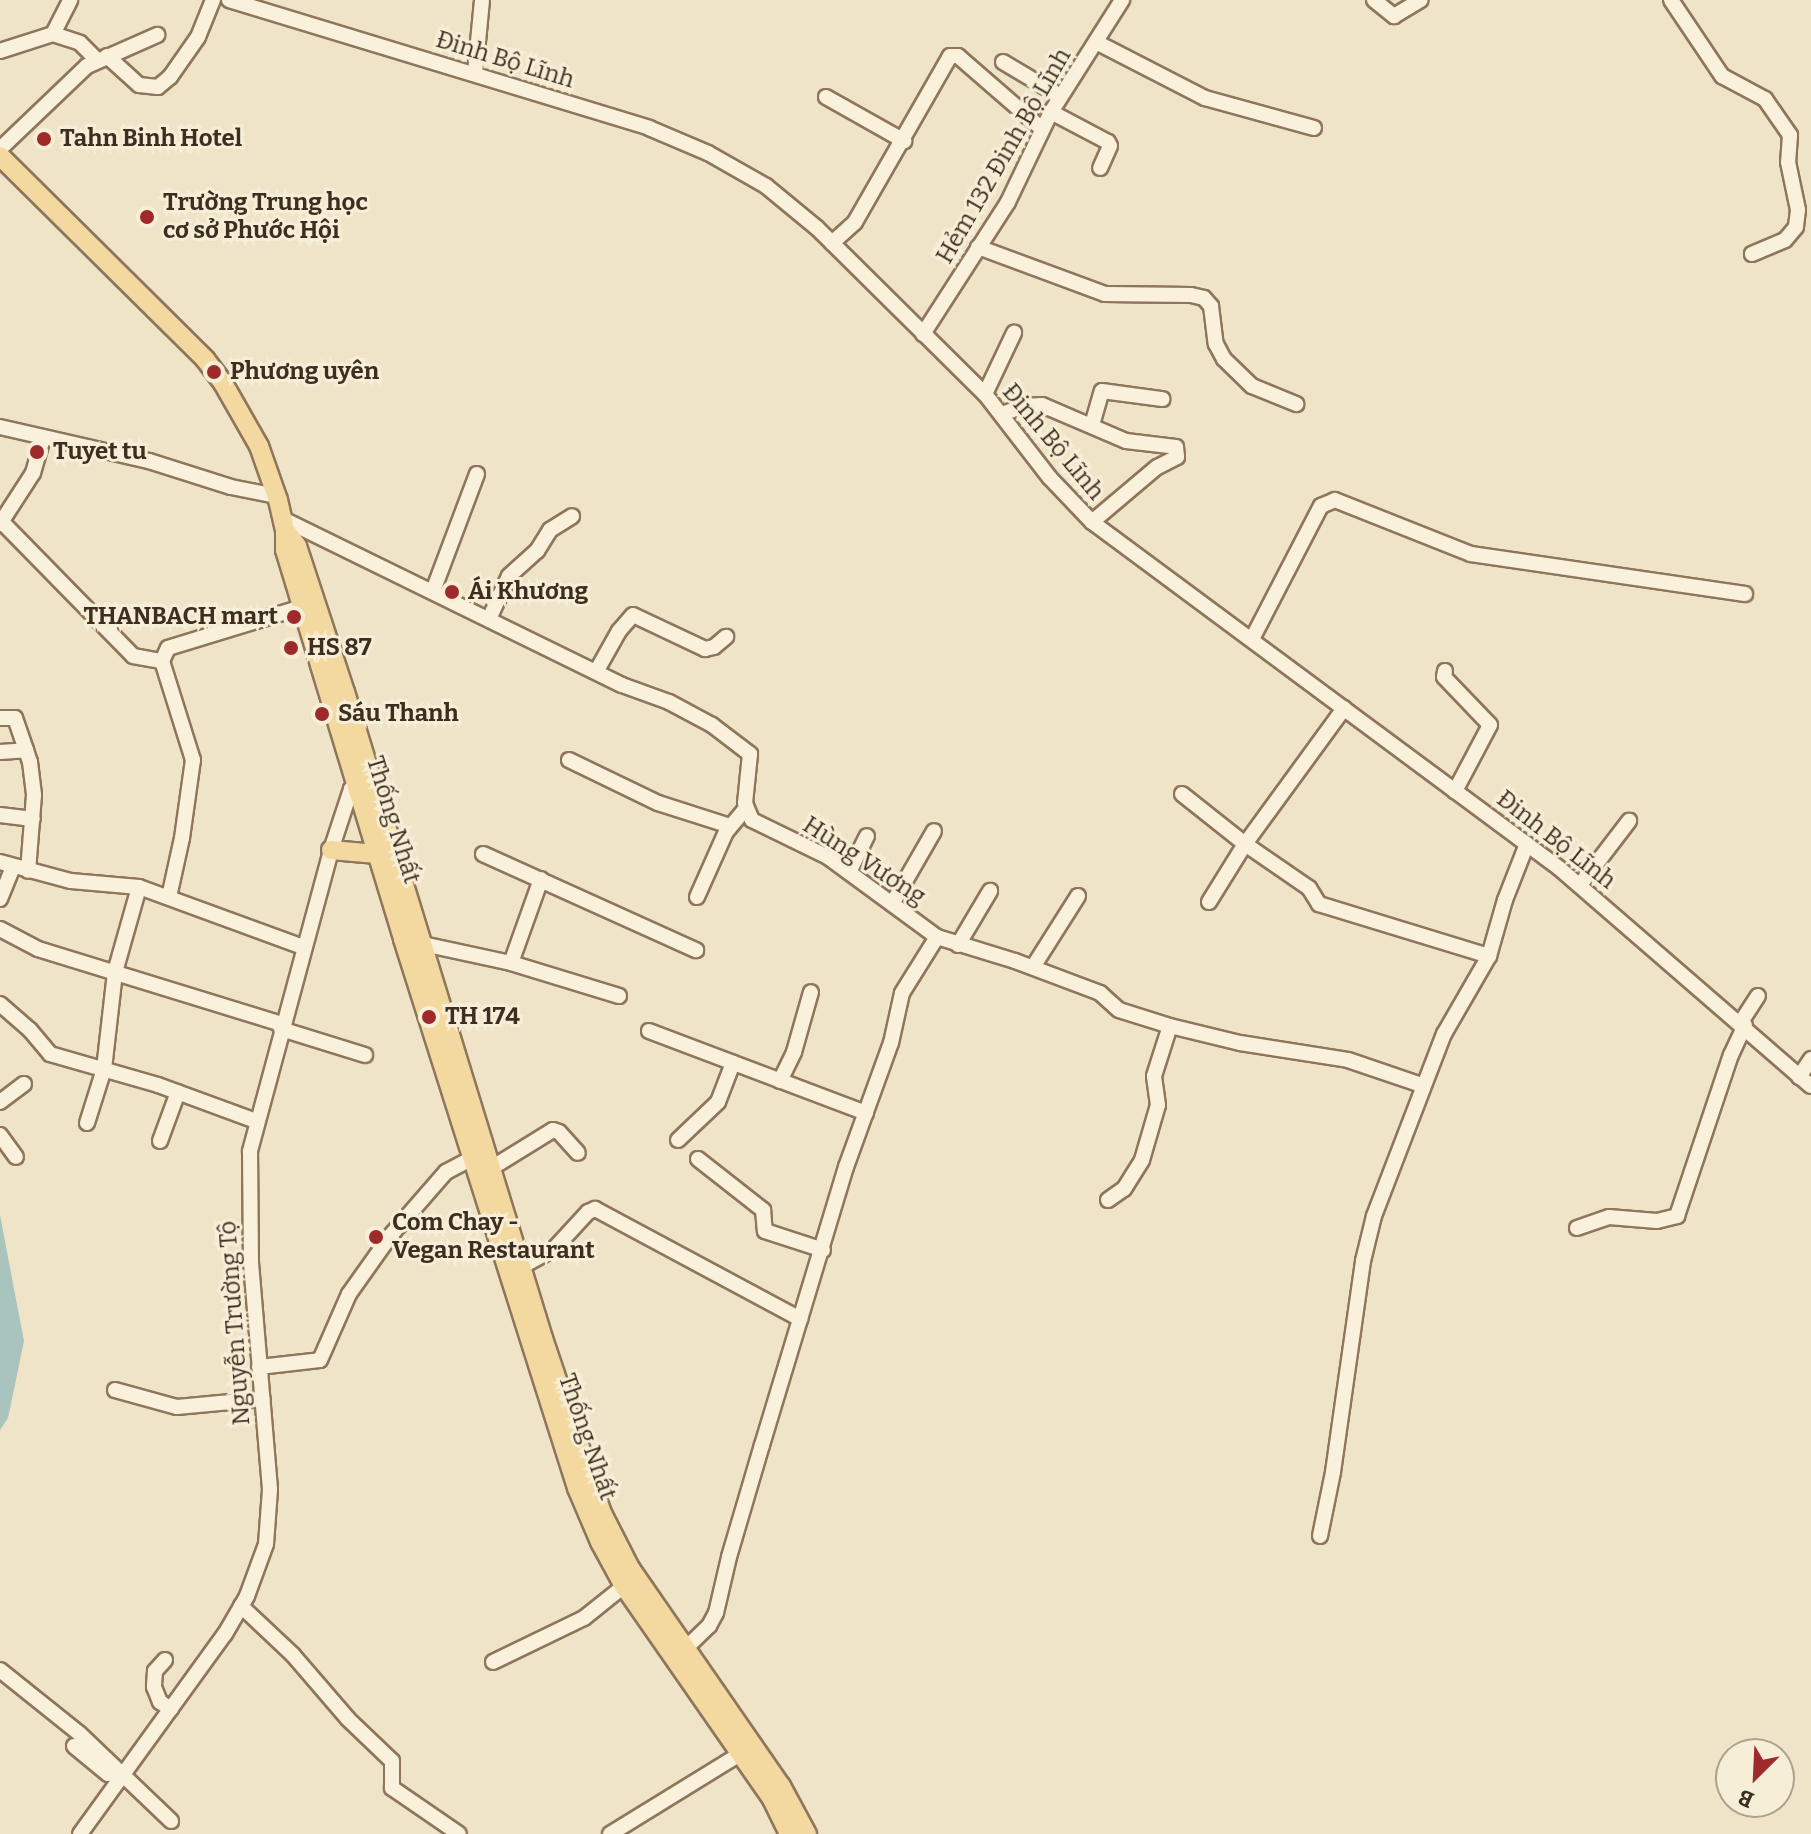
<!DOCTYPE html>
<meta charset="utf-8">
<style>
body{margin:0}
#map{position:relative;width:1811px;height:1834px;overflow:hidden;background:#f0e4c8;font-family:Bitter,serif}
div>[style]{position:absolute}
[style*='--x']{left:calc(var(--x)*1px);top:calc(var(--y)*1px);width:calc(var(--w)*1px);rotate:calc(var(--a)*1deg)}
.water>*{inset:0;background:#a9c4bc}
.roads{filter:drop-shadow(2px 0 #8d765c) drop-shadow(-2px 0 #8d765c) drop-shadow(0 2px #8d765c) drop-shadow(0 -2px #8d765c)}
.minor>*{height:14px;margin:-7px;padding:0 7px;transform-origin:7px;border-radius:7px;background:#faf1dc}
.major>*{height:18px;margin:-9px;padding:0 9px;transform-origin:9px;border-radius:9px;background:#f3d9a0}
.dots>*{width:22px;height:22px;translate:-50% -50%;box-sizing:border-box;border:4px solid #f7eed8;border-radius:50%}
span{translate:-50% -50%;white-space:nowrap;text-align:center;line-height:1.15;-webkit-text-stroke:6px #f7eed8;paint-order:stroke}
.street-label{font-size:24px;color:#3d2e20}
.poi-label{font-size:24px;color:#3d2e20;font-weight:700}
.left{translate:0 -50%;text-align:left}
.right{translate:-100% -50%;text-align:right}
.north{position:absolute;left:1715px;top:1738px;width:80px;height:80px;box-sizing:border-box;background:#f7eed8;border:2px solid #ada18e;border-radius:50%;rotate:204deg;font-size:22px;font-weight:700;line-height:32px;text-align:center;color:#3d2e20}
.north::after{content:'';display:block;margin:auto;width:28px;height:36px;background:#9e2a2b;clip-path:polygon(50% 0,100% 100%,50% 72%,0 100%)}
</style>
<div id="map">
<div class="water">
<i style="clip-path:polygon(0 1215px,24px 1341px,8px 1418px,0 1430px)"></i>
</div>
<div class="roads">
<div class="minor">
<i style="--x:229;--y:0;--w:439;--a:16.9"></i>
<i style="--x:649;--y:128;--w:64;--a:23"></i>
<i style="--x:708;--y:153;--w:67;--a:29.6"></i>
<i style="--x:766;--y:186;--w:66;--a:39.5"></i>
<i style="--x:817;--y:228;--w:236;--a:44.7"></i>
<i style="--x:985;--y:394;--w:106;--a:52.3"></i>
<i style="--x:1050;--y:478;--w:61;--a:46.3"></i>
<i style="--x:1092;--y:522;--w:581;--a:36.53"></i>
<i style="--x:1559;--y:868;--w:333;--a:40.9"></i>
<i style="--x:1374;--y:0;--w:26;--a:39"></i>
<i style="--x:1394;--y:16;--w:31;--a:-31"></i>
<i style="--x:1671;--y:0;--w:92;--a:56.1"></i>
<i style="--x:1722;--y:76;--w:49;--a:28.1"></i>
<i style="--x:1765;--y:99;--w:44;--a:55.2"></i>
<i style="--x:1790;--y:135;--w:27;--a:94"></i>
<i style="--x:1788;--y:162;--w:49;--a:78.2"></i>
<i style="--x:1798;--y:210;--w:17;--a:97"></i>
<i style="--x:1796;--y:227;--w:17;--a:130"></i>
<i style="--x:1785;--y:240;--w:36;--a:157"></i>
<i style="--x:53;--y:34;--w:38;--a:-63"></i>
<i style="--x:1096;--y:42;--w:123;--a:27.2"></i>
<i style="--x:1205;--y:98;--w:113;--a:15.4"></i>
<i style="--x:0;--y:51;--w:56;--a:-17.8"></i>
<i style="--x:53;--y:34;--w:28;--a:18"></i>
<i style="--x:80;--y:43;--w:24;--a:45"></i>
<i style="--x:107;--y:56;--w:43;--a:42.2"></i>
<i style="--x:139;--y:85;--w:19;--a:6"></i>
<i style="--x:158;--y:87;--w:16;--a:-40"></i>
<i style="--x:170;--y:77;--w:49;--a:-55"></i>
<i style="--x:198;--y:37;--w:40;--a:-68"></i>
<i style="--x:1003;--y:62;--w:66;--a:30.8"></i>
<i style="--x:475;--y:73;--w:73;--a:-84.5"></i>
<i style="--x:826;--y:97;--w:90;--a:29.4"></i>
<i style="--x:1051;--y:112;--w:64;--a:27.8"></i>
<i style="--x:1108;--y:142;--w:4;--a:63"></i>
<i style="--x:1110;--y:146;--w:24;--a:114"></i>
<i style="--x:0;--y:149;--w:120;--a:-43.7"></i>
<i style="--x:87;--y:66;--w:77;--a:-23.9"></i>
<i style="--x:832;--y:243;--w:31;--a:-42"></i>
<i style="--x:855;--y:222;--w:191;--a:-60.2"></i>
<i style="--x:950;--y:56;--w:8;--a:0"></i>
<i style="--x:958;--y:56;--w:111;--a:41"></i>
<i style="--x:978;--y:247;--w:135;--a:20.3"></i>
<i style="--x:1105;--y:294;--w:86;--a:0.7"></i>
<i style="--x:1191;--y:295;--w:13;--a:13"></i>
<i style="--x:1204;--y:298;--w:11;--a:49"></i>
<i style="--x:1211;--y:306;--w:38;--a:83"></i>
<i style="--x:1216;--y:344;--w:17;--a:62"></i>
<i style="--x:1224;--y:359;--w:39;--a:44"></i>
<i style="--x:1252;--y:386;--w:48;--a:22.2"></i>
<i style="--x:923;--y:334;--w:157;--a:-57.2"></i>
<i style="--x:1008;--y:202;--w:100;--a:-64.5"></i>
<i style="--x:1051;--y:112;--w:133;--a:-57.6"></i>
<i style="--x:985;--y:394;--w:68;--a:-64.6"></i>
<i style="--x:1002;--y:414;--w:23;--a:-20"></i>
<i style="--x:1024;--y:406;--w:18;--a:-3"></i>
<i style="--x:1042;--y:405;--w:91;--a:23.2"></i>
<i style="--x:1126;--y:441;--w:50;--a:6.8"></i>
<i style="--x:1176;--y:447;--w:10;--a:84"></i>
<i style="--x:1177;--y:457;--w:22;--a:153"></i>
<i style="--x:1157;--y:467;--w:85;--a:139.8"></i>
<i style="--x:1092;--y:425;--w:35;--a:-74"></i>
<i style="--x:1102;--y:391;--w:61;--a:7.6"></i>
<i style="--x:0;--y:427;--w:153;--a:12.9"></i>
<i style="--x:149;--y:461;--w:86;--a:17.6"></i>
<i style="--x:231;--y:487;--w:47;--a:11.1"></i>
<i style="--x:283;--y:519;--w:377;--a:26.1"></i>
<i style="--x:622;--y:685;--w:50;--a:19.9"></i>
<i style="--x:669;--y:702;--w:49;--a:28.1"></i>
<i style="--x:712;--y:725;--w:48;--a:37.3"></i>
<i style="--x:750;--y:754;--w:49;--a:95.8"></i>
<i style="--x:745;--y:803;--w:18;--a:68"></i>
<i style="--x:752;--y:820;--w:85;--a:26"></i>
<i style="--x:828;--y:857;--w:135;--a:36.3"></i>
<i style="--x:937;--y:937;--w:82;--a:17.1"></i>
<i style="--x:1015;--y:961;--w:91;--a:20.6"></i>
<i style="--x:1100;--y:993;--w:25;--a:42"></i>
<i style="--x:1119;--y:1010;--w:53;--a:17.4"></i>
<i style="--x:1170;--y:1026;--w:72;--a:13.7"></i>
<i style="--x:1240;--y:1043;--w:109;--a:8.9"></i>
<i style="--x:1348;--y:1060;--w:78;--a:18.7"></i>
<i style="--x:2;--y:522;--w:187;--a:45.6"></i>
<i style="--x:133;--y:656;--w:29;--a:10"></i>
<i style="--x:0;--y:524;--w:61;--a:-57.1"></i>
<i style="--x:33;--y:473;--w:36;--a:-74"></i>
<i style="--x:433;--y:591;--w:125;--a:-69.4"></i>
<i style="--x:489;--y:619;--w:47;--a:-65.1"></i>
<i style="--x:509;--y:576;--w:38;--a:-42"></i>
<i style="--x:537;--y:551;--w:25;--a:-58"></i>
<i style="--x:550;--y:530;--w:26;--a:-32"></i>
<i style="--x:1252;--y:639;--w:150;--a:-62.6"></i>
<i style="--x:1321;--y:506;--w:15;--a:-23"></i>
<i style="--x:1335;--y:500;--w:146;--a:21.7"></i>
<i style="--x:1471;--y:554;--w:277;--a:8.3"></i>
<i style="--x:1445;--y:671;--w:6;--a:99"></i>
<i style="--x:1444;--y:677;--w:66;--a:46.2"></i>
<i style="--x:1490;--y:725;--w:75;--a:117.9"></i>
<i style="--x:596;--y:672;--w:47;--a:-60.7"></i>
<i style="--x:619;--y:631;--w:21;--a:-49"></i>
<i style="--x:633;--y:615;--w:80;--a:25.3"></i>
<i style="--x:705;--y:649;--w:9;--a:-13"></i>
<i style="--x:714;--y:647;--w:16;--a:-40"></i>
<i style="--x:0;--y:718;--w:15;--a:0"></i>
<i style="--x:15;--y:718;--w:34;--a:71"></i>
<i style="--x:0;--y:752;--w:26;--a:-4"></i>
<i style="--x:26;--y:750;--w:13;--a:72"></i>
<i style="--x:30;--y:762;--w:33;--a:83"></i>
<i style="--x:34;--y:795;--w:76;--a:94.5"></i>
<i style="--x:569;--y:760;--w:99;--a:25.8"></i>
<i style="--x:658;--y:803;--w:76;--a:17.7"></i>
<i style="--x:1182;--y:794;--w:80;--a:38.4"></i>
<i style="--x:1245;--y:844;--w:168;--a:-53.9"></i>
<i style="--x:0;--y:815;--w:33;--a:7"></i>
<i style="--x:483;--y:854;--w:234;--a:24.3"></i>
<i style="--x:0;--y:862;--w:73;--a:15"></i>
<i style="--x:71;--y:881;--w:68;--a:5"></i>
<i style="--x:139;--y:887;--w:175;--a:20.1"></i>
<i style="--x:849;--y:872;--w:40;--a:-63.4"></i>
<i style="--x:1580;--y:885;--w:81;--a:-52.6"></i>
<i style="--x:169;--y:897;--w:60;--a:-77.6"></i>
<i style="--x:182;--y:838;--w:79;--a:-82"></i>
<i style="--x:193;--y:760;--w:104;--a:-107.4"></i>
<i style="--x:162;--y:661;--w:14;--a:-65"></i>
<i style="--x:168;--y:648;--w:140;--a:-17"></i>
<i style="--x:697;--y:897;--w:71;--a:-66"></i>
<i style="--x:726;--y:832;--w:30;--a:-50"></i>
<i style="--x:0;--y:899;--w:35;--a:-68"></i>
<i style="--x:1209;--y:902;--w:68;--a:-58.2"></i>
<i style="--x:1245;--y:844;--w:78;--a:34.5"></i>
<i style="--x:1309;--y:888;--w:19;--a:58"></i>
<i style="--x:1319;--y:904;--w:178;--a:17"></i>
<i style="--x:892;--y:904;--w:84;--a:-60.1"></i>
<i style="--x:0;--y:929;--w:43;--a:27.8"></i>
<i style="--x:38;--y:949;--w:255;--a:17.1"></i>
<i style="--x:423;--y:944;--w:90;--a:12.2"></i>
<i style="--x:511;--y:963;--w:113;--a:17"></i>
<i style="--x:958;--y:945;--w:63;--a:-59.3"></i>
<i style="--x:511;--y:963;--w:89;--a:-70.3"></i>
<i style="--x:1033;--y:967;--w:84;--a:-57.6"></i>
<i style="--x:0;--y:1004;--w:40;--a:41"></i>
<i style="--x:30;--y:1030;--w:31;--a:50"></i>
<i style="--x:50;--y:1054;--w:112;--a:16"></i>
<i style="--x:158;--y:1085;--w:104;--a:20.2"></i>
<i style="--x:1741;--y:1022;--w:31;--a:-57"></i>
<i style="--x:281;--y:1029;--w:88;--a:17.2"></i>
<i style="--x:649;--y:1031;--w:232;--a:20.7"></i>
<i style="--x:1799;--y:1077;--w:22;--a:-56"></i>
<i style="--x:780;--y:1081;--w:32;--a:-64"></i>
<i style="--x:794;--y:1052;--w:62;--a:-74.2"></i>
<i style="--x:0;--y:1102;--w:30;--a:-37"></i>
<i style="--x:87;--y:1123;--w:57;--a:-72.5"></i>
<i style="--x:104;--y:1069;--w:98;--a:-83.5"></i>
<i style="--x:115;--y:972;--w:88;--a:-74.2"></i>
<i style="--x:0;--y:1135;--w:27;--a:54"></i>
<i style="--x:678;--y:1140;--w:55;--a:-43.5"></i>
<i style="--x:718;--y:1102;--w:42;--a:-69"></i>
<i style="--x:160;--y:1141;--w:52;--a:-69.8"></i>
<i style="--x:698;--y:1159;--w:83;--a:38.1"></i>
<i style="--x:763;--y:1210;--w:21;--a:85"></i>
<i style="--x:765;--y:1231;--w:61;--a:18.1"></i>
<i style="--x:493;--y:1167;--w:70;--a:-31.7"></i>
<i style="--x:553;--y:1130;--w:6;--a:18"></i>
<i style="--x:559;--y:1132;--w:28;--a:48"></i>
<i style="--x:1108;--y:1200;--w:19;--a:-35"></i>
<i style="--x:1124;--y:1189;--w:34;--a:-58"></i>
<i style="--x:1142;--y:1160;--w:57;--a:-73.8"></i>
<i style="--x:1158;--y:1105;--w:29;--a:-98"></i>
<i style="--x:1154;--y:1076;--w:52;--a:-72.3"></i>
<i style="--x:1577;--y:1228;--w:34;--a:-19"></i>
<i style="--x:1609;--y:1217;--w:48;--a:4.8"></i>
<i style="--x:1657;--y:1221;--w:21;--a:-14"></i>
<i style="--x:1677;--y:1216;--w:170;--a:-71.5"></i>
<i style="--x:1731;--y:1055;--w:33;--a:-65"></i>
<i style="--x:523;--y:1266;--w:35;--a:-29"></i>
<i style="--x:554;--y:1249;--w:50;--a:-47.4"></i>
<i style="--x:588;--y:1212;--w:8;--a:-23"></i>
<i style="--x:595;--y:1209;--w:233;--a:28.2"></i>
<i style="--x:259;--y:1367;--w:61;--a:-6.5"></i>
<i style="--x:320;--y:1360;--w:72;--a:-66.3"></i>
<i style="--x:349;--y:1294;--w:72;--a:-54.6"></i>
<i style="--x:391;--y:1235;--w:84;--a:-48.9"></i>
<i style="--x:446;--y:1172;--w:32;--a:-28"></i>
<i style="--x:115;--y:1390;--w:64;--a:15.3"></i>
<i style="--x:177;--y:1407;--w:86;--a:-5.3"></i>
<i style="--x:1320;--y:1536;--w:65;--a:-78.5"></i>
<i style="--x:1333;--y:1472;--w:213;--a:-81.9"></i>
<i style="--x:1363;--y:1261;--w:46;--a:-76.3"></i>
<i style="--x:1374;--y:1216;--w:195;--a:-69"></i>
<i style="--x:1444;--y:1034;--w:90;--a:-60"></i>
<i style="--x:1489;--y:956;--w:58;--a:-74.1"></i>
<i style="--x:1505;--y:900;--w:60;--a:-68.6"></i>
<i style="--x:241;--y:1606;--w:71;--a:43.3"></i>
<i style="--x:293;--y:1655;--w:84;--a:49.3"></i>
<i style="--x:348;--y:1719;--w:61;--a:43.7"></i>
<i style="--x:392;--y:1761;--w:27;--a:90"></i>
<i style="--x:392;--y:1788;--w:81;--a:34.5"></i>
<i style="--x:686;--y:1648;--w:32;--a:-44"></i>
<i style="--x:709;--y:1626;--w:15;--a:-62"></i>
<i style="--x:716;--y:1613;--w:57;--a:-76.9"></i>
<i style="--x:729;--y:1557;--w:117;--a:-73.6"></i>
<i style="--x:762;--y:1445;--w:290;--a:-73.2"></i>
<i style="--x:846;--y:1167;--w:132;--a:-70.1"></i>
<i style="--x:891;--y:1043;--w:51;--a:-77.6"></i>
<i style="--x:902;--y:993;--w:66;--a:-58"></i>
<i style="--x:165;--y:1660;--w:15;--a:132"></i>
<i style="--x:155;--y:1671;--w:16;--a:94"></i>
<i style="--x:154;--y:1687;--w:16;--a:68"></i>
<i style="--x:160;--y:1702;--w:13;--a:32"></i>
<i style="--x:493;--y:1662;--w:101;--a:-25.8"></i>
<i style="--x:584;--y:1618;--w:51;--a:-38.7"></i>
<i style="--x:0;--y:1670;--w:102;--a:38.7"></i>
<i style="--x:80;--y:1734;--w:126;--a:43.7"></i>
<i style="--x:74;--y:1746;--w:44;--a:39.5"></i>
<i style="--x:80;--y:1834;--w:247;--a:-54.1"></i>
<i style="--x:225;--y:1634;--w:44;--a:-59.9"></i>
<i style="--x:247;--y:1596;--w:55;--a:-69.9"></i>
<i style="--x:266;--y:1544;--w:55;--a:-85.8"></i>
<i style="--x:270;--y:1489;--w:227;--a:-94.8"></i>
<i style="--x:251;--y:1263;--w:112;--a:-90.5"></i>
<i style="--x:250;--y:1151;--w:312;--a:-74.9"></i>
<i style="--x:331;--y:850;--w:64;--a:-71.8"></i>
<i style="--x:351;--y:789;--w:14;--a:-39"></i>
<i style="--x:610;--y:1834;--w:153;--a:-31.6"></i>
</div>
<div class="major">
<i style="--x:0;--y:156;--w:289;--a:44.7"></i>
<i style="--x:205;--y:359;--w:30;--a:53"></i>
<i style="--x:223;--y:383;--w:73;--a:60.3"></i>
<i style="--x:259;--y:446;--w:57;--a:70.6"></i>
<i style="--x:278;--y:500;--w:31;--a:77"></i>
<i style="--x:285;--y:530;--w:20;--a:90"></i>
<i style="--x:285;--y:550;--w:407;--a:73.1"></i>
<i style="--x:403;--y:939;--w:576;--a:72.41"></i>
<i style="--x:577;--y:1488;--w:59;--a:66.9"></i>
<i style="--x:600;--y:1542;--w:50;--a:61.4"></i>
<i style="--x:624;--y:1586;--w:259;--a:55.2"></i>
<i style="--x:772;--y:1799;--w:39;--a:64"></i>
<i style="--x:285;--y:530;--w:20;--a:53"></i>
<i style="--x:297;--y:546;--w:154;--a:71.8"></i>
<i style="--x:345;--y:692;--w:676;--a:72.96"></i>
<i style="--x:543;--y:1338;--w:185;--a:71.4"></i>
<i style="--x:602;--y:1513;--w:62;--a:63"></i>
<i style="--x:630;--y:1568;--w:265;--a:55.3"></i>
<i style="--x:781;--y:1786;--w:55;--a:61.6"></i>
<i style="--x:331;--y:850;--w:57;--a:5"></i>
</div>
</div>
<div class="dots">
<i style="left:44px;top:139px;background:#9e2a2b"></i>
<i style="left:147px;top:217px;background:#9e2a2b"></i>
<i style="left:214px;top:372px;background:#9e2a2b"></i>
<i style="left:37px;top:452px;background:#9e2a2b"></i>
<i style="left:452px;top:592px;background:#9e2a2b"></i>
<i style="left:294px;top:617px;background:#9e2a2b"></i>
<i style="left:291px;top:648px;background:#9e2a2b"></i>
<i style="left:322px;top:714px;background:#9e2a2b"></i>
<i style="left:429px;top:1017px;background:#9e2a2b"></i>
<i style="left:376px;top:1237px;background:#9e2a2b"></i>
</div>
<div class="street-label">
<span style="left:505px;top:60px;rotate:17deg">Đinh Bộ Lĩnh</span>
<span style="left:1004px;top:156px;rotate:-60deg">Hẻm 132 Đinh Bộ Lĩnh</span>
<span style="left:1053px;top:442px;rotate:50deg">Đinh Bộ Lĩnh</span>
<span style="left:393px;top:820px;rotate:73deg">Thống Nhất</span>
<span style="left:1556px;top:840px;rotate:38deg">Đinh Bộ Lĩnh</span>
<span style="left:864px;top:861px;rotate:33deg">Hùng Vương</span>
<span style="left:235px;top:1323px;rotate:-94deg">Nguyễn Trường Tộ</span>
<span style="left:587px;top:1437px;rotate:71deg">Thống Nhất</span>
</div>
<div class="poi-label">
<span class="left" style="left:60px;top:139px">Tahn Binh Hotel</span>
<span class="left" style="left:163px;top:217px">Trường Trung học<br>cơ sở Phước Hội</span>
<span class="left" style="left:230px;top:372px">Phương uyên</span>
<span class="left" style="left:53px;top:452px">Tuyet tu</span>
<span class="left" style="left:468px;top:592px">Ái Khương</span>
<span class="right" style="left:278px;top:617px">THANBACH mart</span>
<span class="left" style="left:307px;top:648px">HS 87</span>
<span class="left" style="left:338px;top:714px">Sáu Thanh</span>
<span class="left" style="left:445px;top:1017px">TH 174</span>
<span class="left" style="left:392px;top:1237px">Com Chay -<br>Vegan Restaurant</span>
</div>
<div class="north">B</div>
</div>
